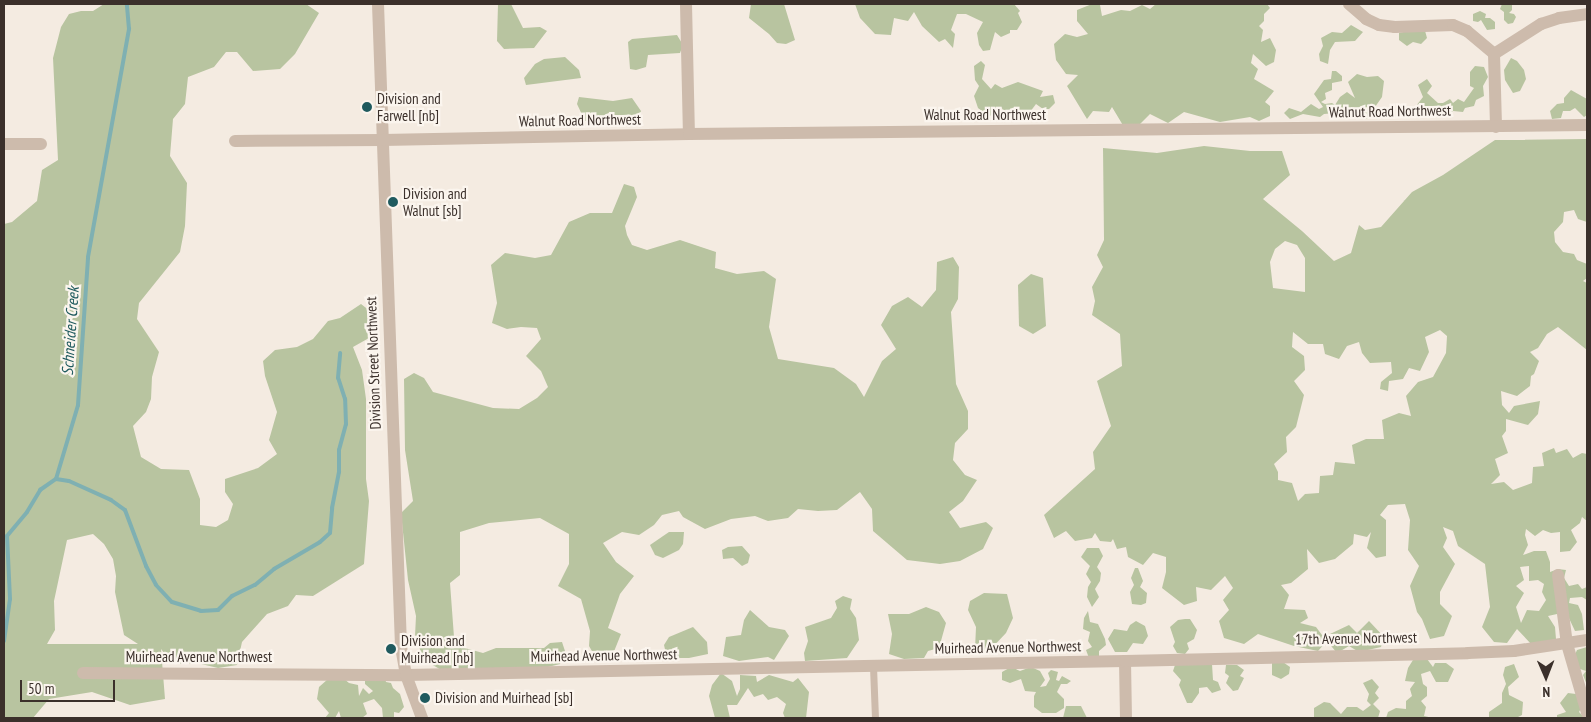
<!DOCTYPE html>
<style>
body{margin:0}
#map{position:relative;width:1591px;height:722px;overflow:hidden;background:#f4ebe1;font-family:"PT Sans Narrow",sans-serif}
div>[style]{position:absolute}
[style*='--x']{left:calc(var(--x)*1px);top:calc(var(--y)*1px);width:calc(var(--w)*1px);rotate:calc(var(--a)*1deg)}
.green>*{inset:0;background:#b8c4a0}
.stream>*{height:4px;margin:-2px;padding:0 2px;transform-origin:2px;border-radius:2px;background:#7fb0b2}
.service>*{height:7px;margin:-3.5px;padding:0 3.5px;transform-origin:3.5px;border-radius:3.5px;background:#cdbbac}
.minor>*{height:12px;margin:-6px;padding:0 6px;transform-origin:6px;border-radius:6px;background:#cdbbac}
.tertiary>*{height:12px;margin:-6px;padding:0 6px;transform-origin:6px;border-radius:6px;background:#cdbbac}
.dots>*{width:14px;height:14px;translate:-50% -50%;box-sizing:border-box;border:2px solid #fbf5ee;border-radius:50%}
span{translate:-50% -50%;white-space:nowrap;text-align:center;line-height:1.15;-webkit-text-stroke:4.5px #fbf5ee;paint-order:stroke}
.poi-label{font-size:15px;color:#3b302b}
.left{translate:0 -50%;text-align:left}
.street-label{font-size:15px;color:#3b302b}
.water-label{font-size:16px;color:#1f5a5e;font-style:italic}
.frame{position:absolute;inset:0;border:5px solid #3b302b;pointer-events:none}
.north{position:absolute;left:1521px;top:652px;width:50px;height:50px;-webkit-text-stroke:4px #fbf5ee;paint-order:stroke;rotate:179deg;font-size:14px;font-weight:700;line-height:20px;text-align:center;color:#3b302b}
.north::after{content:'';display:block;margin:auto;width:18px;height:22px;background:#3b302b;clip-path:polygon(50% 0,100% 100%,50% 72%,0 100%)}
.scale{position:absolute;left:20px;top:680px;width:95px;height:22px;box-sizing:border-box;border:2px solid #3b302b;border-top:0;padding-left:6px;font-size:15px;line-height:18px;white-space:nowrap;color:#3b302b;-webkit-text-stroke:4px #fbf5ee;paint-order:stroke}
</style>
<div id="map">
<div class="green">
<i style="clip-path:polygon(evenodd,104px 4px,306px 4px,319px 13px,295px 54px,280px 69px,253px 71px,237px 52px,226px 52px,214px 67px,188px 77px,185px 104px,173px 119px,170px 156px,187px 183px,185px 226px,180px 252px,139px 303px,137px 319px,159px 352px,152px 377px,151px 399px,146px 412px,133px 426px,141px 457px,161px 469px,189px 470px,200px 499px,200px 525px,216px 527px,228px 520px,233px 504px,225px 492px,225px 479px,258px 468px,277px 454px,269px 440px,277px 412px,265px 376px,263px 361px,275px 350px,297px 347px,313px 339px,328px 321px,340px 318px,361px 304px,370px 311px,372px 328px,369px 338px,353px 347px,362px 370px,366px 399px,366px 479px,369px 501px,364px 564px,313px 596px,296px 595px,288px 606px,267px 614px,242px 642px,237px 665px,218px 668px,197px 663px,173px 664px,161px 649px,165px 699px,130px 705px,92px 692px,49px 699px,33px 718px,4px 718px,4px 224px,12px 222px,37px 201px,42px 170px,58px 160px,53px 58px,61px 27px,69px 14px,81px 11px,93px 11px,104px 4px,93px 534px,104px 544px,113px 559px,116px 576px,115px 592px,124px 635px,138px 644px,47px 644px,55px 630px,54px 601px,67px 540px,93px 534px)"></i>
<i style="clip-path:polygon(498px 4px,511px 4px,523px 28px,540px 27px,547px 31px,534px 48px,504px 49px,497px 41px)"></i>
<i style="clip-path:polygon(751px 4px,784px 4px,795px 40px,786px 44px,777px 43px,769px 34px,749px 18px)"></i>
<i style="clip-path:polygon(855px 4px,1014px 4px,1020px 11px,1018px 13px,1022px 22px,1017px 30px,1010px 30px,1010px 33px,1001px 37px,995px 32px,990px 50px,983px 51px,979px 45px,977px 33px,983px 22px,966px 14px,957px 14px,951px 30px,955px 34px,953px 48px,945px 39px,939px 42px,922px 26px,914px 12px,908px 21px,894px 18px,891px 35px,875px 34px,860px 18px)"></i>
<i style="clip-path:polygon(1092px 4px,1100px 5px,1102px 16px,1121px 10px,1130px 11px,1142px 5px,1150px 9px,1156px 4px,1267px 4px,1270px 8px,1264px 14px,1264px 21px,1259px 26px,1263px 30px,1261px 42px,1270px 38px,1276px 50px,1274px 62px,1266px 66px,1253px 54px,1251px 63px,1258px 69px,1254px 79px,1274px 91px,1265px 102px,1270px 106px,1270px 116px,1259px 121px,1250px 117px,1220px 122px,1184px 112px,1168px 123px,1150px 114px,1139px 125px,1124px 127px,1112px 107px,1109px 112px,1093px 111px,1087px 119px,1067px 86px,1078px 75px,1066px 74px,1056px 60px,1054px 44px,1065px 34px,1077px 37px,1088px 34px,1077px 21px,1077px 10px)"></i>
<i style="clip-path:polygon(1502px 4px,1512px 4px,1512px 10px,1509px 13px,1514px 14px,1516px 17px,1513px 23px,1508px 24px,1504px 20px,1504px 12px,1500px 9px)"></i>
<i style="clip-path:polygon(1480px 11px,1486px 14px,1485px 18px,1490px 18px,1495px 22px,1495px 29px,1487px 30px,1481px 20px,1478px 22px,1473px 21px,1473px 14px)"></i>
<i style="clip-path:polygon(1351px 25px,1363px 32px,1355px 41px,1335px 42px,1330px 50px,1328px 64px,1320px 61px,1319px 54px,1323px 46px,1321px 38px,1332px 32px,1342px 33px)"></i>
<i style="clip-path:polygon(1424px 27px,1427px 38px,1421px 44px,1413px 42px,1407px 46px,1399px 40px,1399px 33px)"></i>
<i style="clip-path:polygon(677px 35px,683px 45px,680px 53px,648px 55px,646px 67px,636px 70px,630px 69px,628px 42px,632px 39px)"></i>
<i style="clip-path:polygon(565px 57px,579px 70px,581px 78px,526px 85px,524px 78px,535px 64px,544px 59px)"></i>
<i style="clip-path:polygon(1511px 58px,1517px 61px,1524px 70px,1526px 79px,1520px 91px,1513px 93px,1505px 80px,1504px 70px)"></i>
<i style="clip-path:polygon(981px 61px,985px 65px,982px 79px,991px 89px,995px 84px,1002px 88px,1018px 82px,1043px 91px,1040px 97px,1053px 95px,1055px 103px,1049px 109px,1043px 109px,1036px 104px,1030px 112px,1019px 113px,1006px 114px,1001px 107px,999px 114px,988px 116px,978px 108px,974px 96px,979px 86px,975px 80px,974px 66px)"></i>
<i style="clip-path:polygon(1475px 66px,1484px 67px,1488px 77px,1483px 86px,1484px 96px,1476px 100px,1474px 106px,1465px 108px,1463px 112px,1453px 111px,1450px 114px,1443px 112px,1436px 116px,1429px 112px,1424px 115px,1416px 106px,1423px 97px,1418px 85px,1427px 79px,1432px 86px,1427px 93px,1438px 103px,1443px 103px,1450px 99px,1453px 103px,1458px 99px,1464px 102px,1474px 88px,1470px 86px,1470px 72px)"></i>
<i style="clip-path:polygon(1332px 71px,1336px 71px,1342px 76px,1342px 81px,1332px 83px,1332px 90px,1325px 93px,1326px 99px,1321px 102px,1325px 104px,1332px 103px,1335px 105px,1340px 97px,1347px 92px,1355px 98px,1348px 82px,1357px 74px,1367px 77px,1378px 76px,1384px 81px,1382px 97px,1375px 107px,1381px 110px,1375px 117px,1366px 119px,1354px 112px,1341px 118px,1335px 113px,1324px 114px,1320px 117px,1303px 114px,1290px 119px,1284px 113px,1289px 108px,1301px 112px,1311px 104px,1319px 109px,1323px 107px,1314px 94px,1324px 80px,1331px 79px)"></i>
<i style="clip-path:polygon(1571px 90px,1587px 99px,1587px 115px,1584px 117px,1575px 108px,1570px 111px,1563px 111px,1561px 118px,1552px 119px,1550px 111px,1557px 104px,1564px 103px,1564px 98px)"></i>
<i style="clip-path:polygon(579px 97px,613px 101px,632px 98px,641px 111px,638px 122px,585px 121px,577px 104px)"></i>
<i style="clip-path:polygon(evenodd,1587px 139px,1587px 222px,1578px 219px,1574px 210px,1564px 212px,1563px 222px,1554px 232px,1555px 242px,1563px 252px,1574px 254px,1577px 260px,1587px 264px,1587px 278px,1583px 281px,1587px 283px,1587px 350px,1558px 327px,1547px 334px,1538px 348px,1530px 352px,1539px 361px,1534px 374px,1531px 376px,1530px 386px,1517px 396px,1501px 391px,1502px 405px,1509px 413px,1514px 406px,1540px 401px,1538px 414px,1528px 425px,1506px 419px,1506px 431px,1502px 436px,1508px 453px,1495px 459px,1500px 475px,1491px 484px,1504px 482px,1513px 490px,1532px 483px,1533px 467px,1544px 466px,1542px 453px,1554px 448px,1556px 453px,1567px 449px,1573px 458px,1582px 453px,1587px 454px,1587px 521px,1582px 517px,1580px 523px,1571px 530px,1577px 542px,1570px 551px,1560px 552px,1560px 532px,1551px 533px,1543px 530px,1535px 536px,1526px 529px,1525px 535px,1528px 545px,1523px 555px,1534px 551px,1546px 551px,1550px 562px,1550px 572px,1558px 569px,1566px 570px,1564px 578px,1569px 586px,1578px 584px,1582px 589px,1587px 587px,1587px 600px,1582px 597px,1570px 598px,1569px 603px,1578px 605px,1582px 614px,1584px 630px,1575px 631px,1567px 614px,1557px 614px,1548px 616px,1555px 627px,1556px 639px,1532px 645px,1517px 629px,1507px 643px,1494px 642px,1482px 627px,1490px 607px,1485px 564px,1458px 546px,1453px 531px,1443px 527px,1447px 538px,1443px 547px,1455px 564px,1440px 592px,1440px 604px,1452px 616px,1444px 636px,1430px 639px,1422px 619px,1417px 612px,1410px 586px,1419px 566px,1408px 550px,1410px 520px,1405px 504px,1388px 505px,1380px 515px,1386px 520px,1386px 556px,1376px 558px,1367px 548px,1371px 532px,1367px 537px,1354px 534px,1353px 544px,1335px 559px,1319px 563px,1307px 549px,1308px 569px,1291px 583px,1281px 585px,1289px 595px,1284px 609px,1305px 610px,1308px 618px,1300px 623px,1316px 627px,1322px 635px,1330px 634px,1349px 625px,1357px 633px,1369px 621px,1384px 637px,1381px 647px,1359px 652px,1349px 646px,1337px 653px,1327px 641px,1318px 651px,1294px 646px,1258px 634px,1244px 644px,1224px 638px,1219px 621px,1229px 610px,1223px 600px,1233px 588px,1225px 576px,1211px 590px,1196px 587px,1197px 601px,1184px 605px,1162px 588px,1166px 572px,1166px 557px,1153px 553px,1143px 565px,1128px 557px,1126px 547px,1117px 549px,1113px 539px,1111px 542px,1100px 541px,1095px 533px,1092px 538px,1075px 541px,1066px 531px,1054px 538px,1044px 515px,1095px 469px,1093px 452px,1111px 426px,1097px 381px,1122px 366px,1120px 334px,1092px 315px,1095px 301px,1092px 287px,1103px 267px,1097px 255px,1104px 240px,1103px 148px,1157px 153px,1204px 146px,1250px 151px,1282px 151px,1290px 175px,1263px 199px,1302px 231px,1334px 261px,1351px 253px,1359px 225px,1365px 230px,1381px 227px,1412px 192px,1443px 175px,1495px 140px,1587px 139px,1285px 241px,1297px 245px,1305px 258px,1305px 292px,1273px 288px,1270px 262px,1275px 249px,1285px 241px,1587px 139px,1440px 330px,1447px 336px,1446px 353px,1433px 377px,1418px 382px,1406px 396px,1411px 416px,1399px 413px,1382px 420px,1384px 439px,1366px 439px,1352px 445px,1355px 464px,1335px 462px,1333px 475px,1320px 476px,1319px 493px,1305px 494px,1298px 501px,1292px 483px,1278px 480px,1278px 472px,1274px 464px,1287px 452px,1286px 437px,1296px 427px,1304px 395px,1294px 381px,1305px 370px,1304px 356px,1292px 347px,1293px 332px,1308px 344px,1323px 344px,1325px 354px,1339px 359px,1347px 346px,1359px 342px,1362px 353px,1370px 363px,1391px 362px,1392px 373px,1381px 382px,1380px 389px,1388px 391px,1389px 381px,1403px 379px,1409px 368px,1420px 371px,1429px 352px,1425px 337px,1440px 330px,1587px 139px,1529px 566px,1529px 581px,1538px 580px,1544px 584px,1542px 592px,1546px 600px,1539px 611px,1527px 610px,1521px 623px,1516px 607px,1524px 593px,1516px 586px,1524px 580px,1520px 567px,1529px 566px)"></i>
<i style="clip-path:polygon(624px 184px,634px 187px,637px 197px,625px 226px,627px 235px,632px 245px,647px 250px,680px 240px,716px 252px,715px 268px,737px 274px,764px 271px,776px 279px,769px 327px,778px 359px,834px 368px,856px 384px,864px 397px,882px 361px,896px 349px,881px 325px,892px 306px,908px 297px,922px 307px,936px 290px,937px 262px,953px 257px,959px 267px,958px 299px,951px 312px,956px 384px,968px 411px,968px 429px,955px 443px,953px 460px,965px 475px,977px 480px,963px 501px,949px 512px,960px 528px,986px 522px,993px 528px,983px 549px,960px 561px,940px 564px,907px 560px,873px 531px,872px 509px,860px 492px,837px 510px,818px 511px,798px 509px,788px 518px,768px 521px,755px 516px,731px 519px,705px 529px,683px 517px,679px 511px,662px 515px,654px 525px,639px 535px,622px 532px,603px 543px,616px 562px,634px 576px,620px 594px,608px 628px,621px 634px,613px 654px,596px 658px,589px 646px,590px 631px,581px 599px,558px 586px,569px 564px,569px 534px,540px 518px,489px 523px,460px 532px,460px 575px,450px 583px,454px 637px,461px 647px,483px 653px,496px 648px,544px 648px,550px 643px,562px 642px,565px 651px,560px 664px,544px 668px,443px 671px,424px 660px,415px 636px,416px 616px,408px 580px,401px 513px,413px 501px,405px 450px,404px 379px,414px 373px,424px 378px,433px 392px,493px 408px,519px 409px,537px 398px,548px 387px,541px 371px,526px 356px,541px 339px,537px 328px,521px 327px,507px 329px,492px 323px,497px 303px,491px 265px,505px 253px,535px 258px,551px 255px,569px 222px,590px 213px,612px 213px)"></i>
<i style="clip-path:polygon(1031px 274px,1043px 278px,1046px 326px,1033px 334px,1019px 326px,1018px 285px)"></i>
<i style="clip-path:polygon(669px 532px,684px 532px,683px 544px,679px 550px,663px 558px,655px 555px,650px 545px)"></i>
<i style="clip-path:polygon(742px 546px,750px 555px,748px 563px,742px 566px,733px 558px,723px 559px,722px 550px,728px 547px)"></i>
<i style="clip-path:polygon(1087px 548px,1099px 548px,1103px 556px,1097px 567px,1101px 573px,1100px 581px,1095px 589px,1099px 597px,1092px 607px,1087px 597px,1088px 587px,1091px 582px,1086px 574px,1090px 566px,1081px 557px)"></i>
<i style="clip-path:polygon(1135px 568px,1138px 568px,1143px 581px,1140px 587px,1147px 593px,1146px 603px,1141px 605px,1132px 604px,1130px 592px,1134px 585px,1131px 578px)"></i>
<i style="clip-path:polygon(984px 593px,1007px 594px,1013px 618px,1006px 633px,988px 652px,975px 649px,976px 627px,968px 610px,970px 601px)"></i>
<i style="clip-path:polygon(843px 596px,852px 599px,850px 609px,856px 618px,859px 640px,847px 658px,805px 661px,804px 653px,808px 641px,805px 627px,831px 618px,837px 608px,835px 601px)"></i>
<i style="clip-path:polygon(926px 607px,939px 612px,946px 623px,939px 648px,928px 651px,924px 658px,904px 659px,889px 654px,892px 634px,888px 614px,909px 614px)"></i>
<i style="clip-path:polygon(750px 610px,769px 627px,785px 630px,789px 636px,774px 660px,768px 657px,739px 661px,723px 656px,726px 637px,741px 635px,744px 620px)"></i>
<i style="clip-path:polygon(1088px 611px,1090px 622px,1098px 624px,1105px 639px,1106px 645px,1099px 651px,1099px 658px,1089px 658px,1086px 650px,1092px 647px,1088px 641px,1090px 632px,1083px 629px,1084px 618px)"></i>
<i style="clip-path:polygon(1185px 619px,1190px 619px,1197px 630px,1194px 639px,1187px 643px,1189px 649px,1185px 654px,1177px 653px,1173px 646px,1175px 642px,1170px 627px,1178px 620px)"></i>
<i style="clip-path:polygon(1136px 621px,1145px 626px,1148px 636px,1143px 644px,1133px 643px,1127px 652px,1115px 652px,1108px 639px,1114px 629px,1127px 631px,1130px 625px)"></i>
<i style="clip-path:polygon(693px 627px,707px 642px,708px 654px,689px 658px,667px 658px,664px 645px,669px 637px)"></i>
<i style="clip-path:polygon(1587px 647px,1587px 685px,1583px 675px,1586px 671px,1577px 668px,1574px 657px,1577px 650px)"></i>
<i style="clip-path:polygon(1427px 659px,1433px 667px,1435px 663px,1446px 663px,1454px 669px,1448px 682px,1436px 682px,1430px 671px,1421px 674px,1423px 684px,1427px 687px,1427px 696px,1421px 701px,1426px 707px,1424px 716px,1433px 718px,1386px 718px,1388px 712px,1396px 708px,1406px 709px,1406px 701px,1412px 696px,1410px 689px,1415px 682px,1405px 681px,1408px 668px,1413px 660px)"></i>
<i style="clip-path:polygon(1280px 660px,1290px 667px,1289px 674px,1281px 679px,1272px 675px,1272px 663px)"></i>
<i style="clip-path:polygon(1212px 664px,1213px 680px,1218px 682px,1221px 690px,1212px 693px,1207px 687px,1199px 688px,1199px 693px,1192px 703px,1187px 703px,1179px 685px,1181px 680px,1173px 671px,1175px 665px)"></i>
<i style="clip-path:polygon(1514px 664px,1519px 677px,1508px 687px,1509px 695px,1523px 702px,1522px 715px,1516px 718px,1489px 718px,1489px 712px,1502px 703px,1502px 693px,1506px 684px,1503px 675px,1505px 667px)"></i>
<i style="clip-path:polygon(1226px 665px,1237px 665px,1244px 670px,1240px 676px,1244px 678px,1238px 690px,1233px 691px,1226px 683px,1229px 676px,1225px 673px)"></i>
<i style="clip-path:polygon(1011px 667px,1020px 671px,1031px 667px,1040px 671px,1045px 680px,1040px 687px,1046px 686px,1050px 679px,1048px 673px,1051px 670px,1058px 672px,1056px 680px,1059px 681px,1062px 676px,1071px 681px,1067px 684px,1061px 684px,1057px 692px,1064px 699px,1064px 708px,1056px 713px,1042px 713px,1034px 707px,1034px 696px,1036px 692px,1025px 691px,1021px 679px,1010px 683px,1002px 680px,1002px 672px)"></i>
<i style="clip-path:polygon(721px 673px,732px 681px,737px 696px,740px 689px,740px 675px,756px 676px,757px 682px,769px 675px,793px 682px,798px 678px,809px 692px,806px 718px,785px 718px,783px 713px,786px 704px,777px 697px,768px 700px,763px 694px,754px 697px,748px 688px,737px 705px,727px 705px,730px 718px,715px 718px,709px 696px,712px 685px)"></i>
<i style="clip-path:polygon(343px 678px,349px 683px,358px 685px,359px 696px,363px 688px,369px 694px,373px 691px,365px 684px,365px 679px,385px 678px,386px 682px,391px 683px,393px 688px,400px 694px,404px 707px,399px 713px,394px 712px,394px 718px,383px 718px,382px 708px,374px 699px,363px 703px,367px 714px,362px 718px,341px 718px,339px 711px,335px 718px,325px 718px,329px 713px,317px 699px,319px 687px,328px 679px)"></i>
<i style="clip-path:polygon(1372px 679px,1379px 687px,1375px 693px,1379px 698px,1373px 704px,1380px 711px,1378px 718px,1314px 718px,1314px 708px,1324px 702px,1330px 703px,1341px 714px,1347px 707px,1357px 707px,1363px 711px,1371px 705px,1367px 701px,1369px 694px,1363px 683px)"></i>
<i style="clip-path:polygon(1568px 693px,1576px 694px,1585px 701px,1579px 712px,1585px 718px,1557px 718px,1557px 715px,1566px 712px,1560px 703px)"></i>
<i style="clip-path:polygon(1066px 706px,1081px 706px,1087px 718px,1063px 718px)"></i>
</div>
<div class="stream">
<i style="--x:56;--y:479;--w:13;--a:9"></i>
<i style="--x:69;--y:481;--w:46;--a:24.3"></i>
<i style="--x:111;--y:500;--w:17;--a:36"></i>
<i style="--x:125;--y:510;--w:60;--a:69.4"></i>
<i style="--x:146;--y:566;--w:21;--a:62"></i>
<i style="--x:156;--y:585;--w:23;--a:47"></i>
<i style="--x:172;--y:602;--w:30;--a:17"></i>
<i style="--x:201;--y:611;--w:17;--a:-3"></i>
<i style="--x:218;--y:610;--w:20;--a:-45"></i>
<i style="--x:232;--y:596;--w:25;--a:-26"></i>
<i style="--x:255;--y:585;--w:25;--a:-40"></i>
<i style="--x:274;--y:569;--w:53;--a:-30.4"></i>
<i style="--x:320;--y:542;--w:13;--a:-42"></i>
<i style="--x:330;--y:533;--w:25;--a:-85"></i>
<i style="--x:332;--y:508;--w:37;--a:-79"></i>
<i style="--x:339;--y:472;--w:22;--a:-90"></i>
<i style="--x:339;--y:450;--w:27;--a:-75"></i>
<i style="--x:346;--y:424;--w:25;--a:-92"></i>
<i style="--x:345;--y:399;--w:22;--a:-108"></i>
<i style="--x:338;--y:378;--w:25;--a:-85"></i>
<i style="--x:4;--y:641;--w:42;--a:-81.9"></i>
<i style="--x:10;--y:599;--w:63;--a:-92.7"></i>
<i style="--x:7;--y:536;--w:31;--a:-50"></i>
<i style="--x:27;--y:512;--w:26;--a:-59"></i>
<i style="--x:40;--y:490;--w:19;--a:-35"></i>
<i style="--x:56;--y:479;--w:77;--a:-73.4"></i>
<i style="--x:78;--y:405;--w:148;--a:-86.1"></i>
<i style="--x:88;--y:257;--w:232;--a:-79.8"></i>
<i style="--x:129;--y:29;--w:25;--a:-95"></i>
</div>
<div class="service">
<i style="--x:873;--y:666;--w:52;--a:87.8"></i>
</div>
<div class="minor">
<i style="--x:686;--y:4;--w:130;--a:88.7"></i>
<i style="--x:1349;--y:4;--w:23;--a:41"></i>
<i style="--x:1366;--y:19;--w:14;--a:25"></i>
<i style="--x:1379;--y:25;--w:16;--a:7"></i>
<i style="--x:1395;--y:27;--w:58;--a:-2"></i>
<i style="--x:1453;--y:25;--w:15;--a:23"></i>
<i style="--x:1467;--y:31;--w:35;--a:40"></i>
<i style="--x:1494;--y:54;--w:56;--a:-32.6"></i>
<i style="--x:1541;--y:24;--w:19;--a:-18"></i>
<i style="--x:1559;--y:18;--w:28;--a:-8"></i>
<i style="--x:1494;--y:54;--w:73;--a:88.4"></i>
<i style="--x:235;--y:141;--w:148;--a:-0.4"></i>
<i style="--x:4;--y:144;--w:37;--a:0"></i>
<i style="--x:1558;--y:575;--w:70;--a:82.6"></i>
<i style="--x:1567;--y:644;--w:72;--a:73.8"></i>
<i style="--x:1125;--y:661;--w:57;--a:89"></i>
<i style="--x:83;--y:673;--w:323;--a:0.4"></i>
<i style="--x:406;--y:675;--w:719;--a:-1.12"></i>
<i style="--x:1125;--y:661;--w:343;--a:-1.3"></i>
<i style="--x:1468;--y:653;--w:46;--a:-2.5"></i>
<i style="--x:1514;--y:651;--w:74;--a:-8.6"></i>
</div>
<div class="tertiary">
<i style="--x:378;--y:4;--w:643;--a:87.95"></i>
<i style="--x:401;--y:647;--w:28;--a:80"></i>
<i style="--x:406;--y:675;--w:46;--a:69.6"></i>
<i style="--x:383;--y:140;--w:306;--a:-1.1"></i>
<i style="--x:689;--y:134;--w:898;--a:-0.57"></i>
</div>
<div class="dots">
<i style="left:367px;top:107px;background:#1f5a5e"></i>
<i style="left:393px;top:202px;background:#1f5a5e"></i>
<i style="left:391px;top:649px;background:#1f5a5e"></i>
<i style="left:425px;top:698px;background:#1f5a5e"></i>
</div>
<div class="poi-label">
<span class="left" style="left:377px;top:107px">Division and<br>Farwell [nb]</span>
<span class="left" style="left:403px;top:202px">Division and<br>Walnut [sb]</span>
<span class="left" style="left:401px;top:649px">Division and<br>Muirhead [nb]</span>
<span class="left" style="left:435px;top:698px">Division and Muirhead [sb]</span>
</div>
<div class="street-label">
<span style="left:1390px;top:111px;rotate:-1deg">Walnut Road Northwest</span>
<span style="left:985px;top:115px">Walnut Road Northwest</span>
<span style="left:580px;top:120px;rotate:-1deg">Walnut Road Northwest</span>
<span style="left:373px;top:363px;rotate:-92deg">Division Street Northwest</span>
<span style="left:1356px;top:638px;rotate:-1deg">17th Avenue Northwest</span>
<span style="left:1008px;top:647px;rotate:-1deg">Muirhead Avenue Northwest</span>
<span style="left:604px;top:655px;rotate:-1deg">Muirhead Avenue Northwest</span>
<span style="left:199px;top:657px">Muirhead Avenue Northwest</span>
</div>
<div class="water-label">
<span style="left:70px;top:331px;rotate:-86deg">Schneider Creek</span>
</div>
<div class="frame"></div>
<div class="north">N</div>
<div class="scale">50 m</div>
</div>
